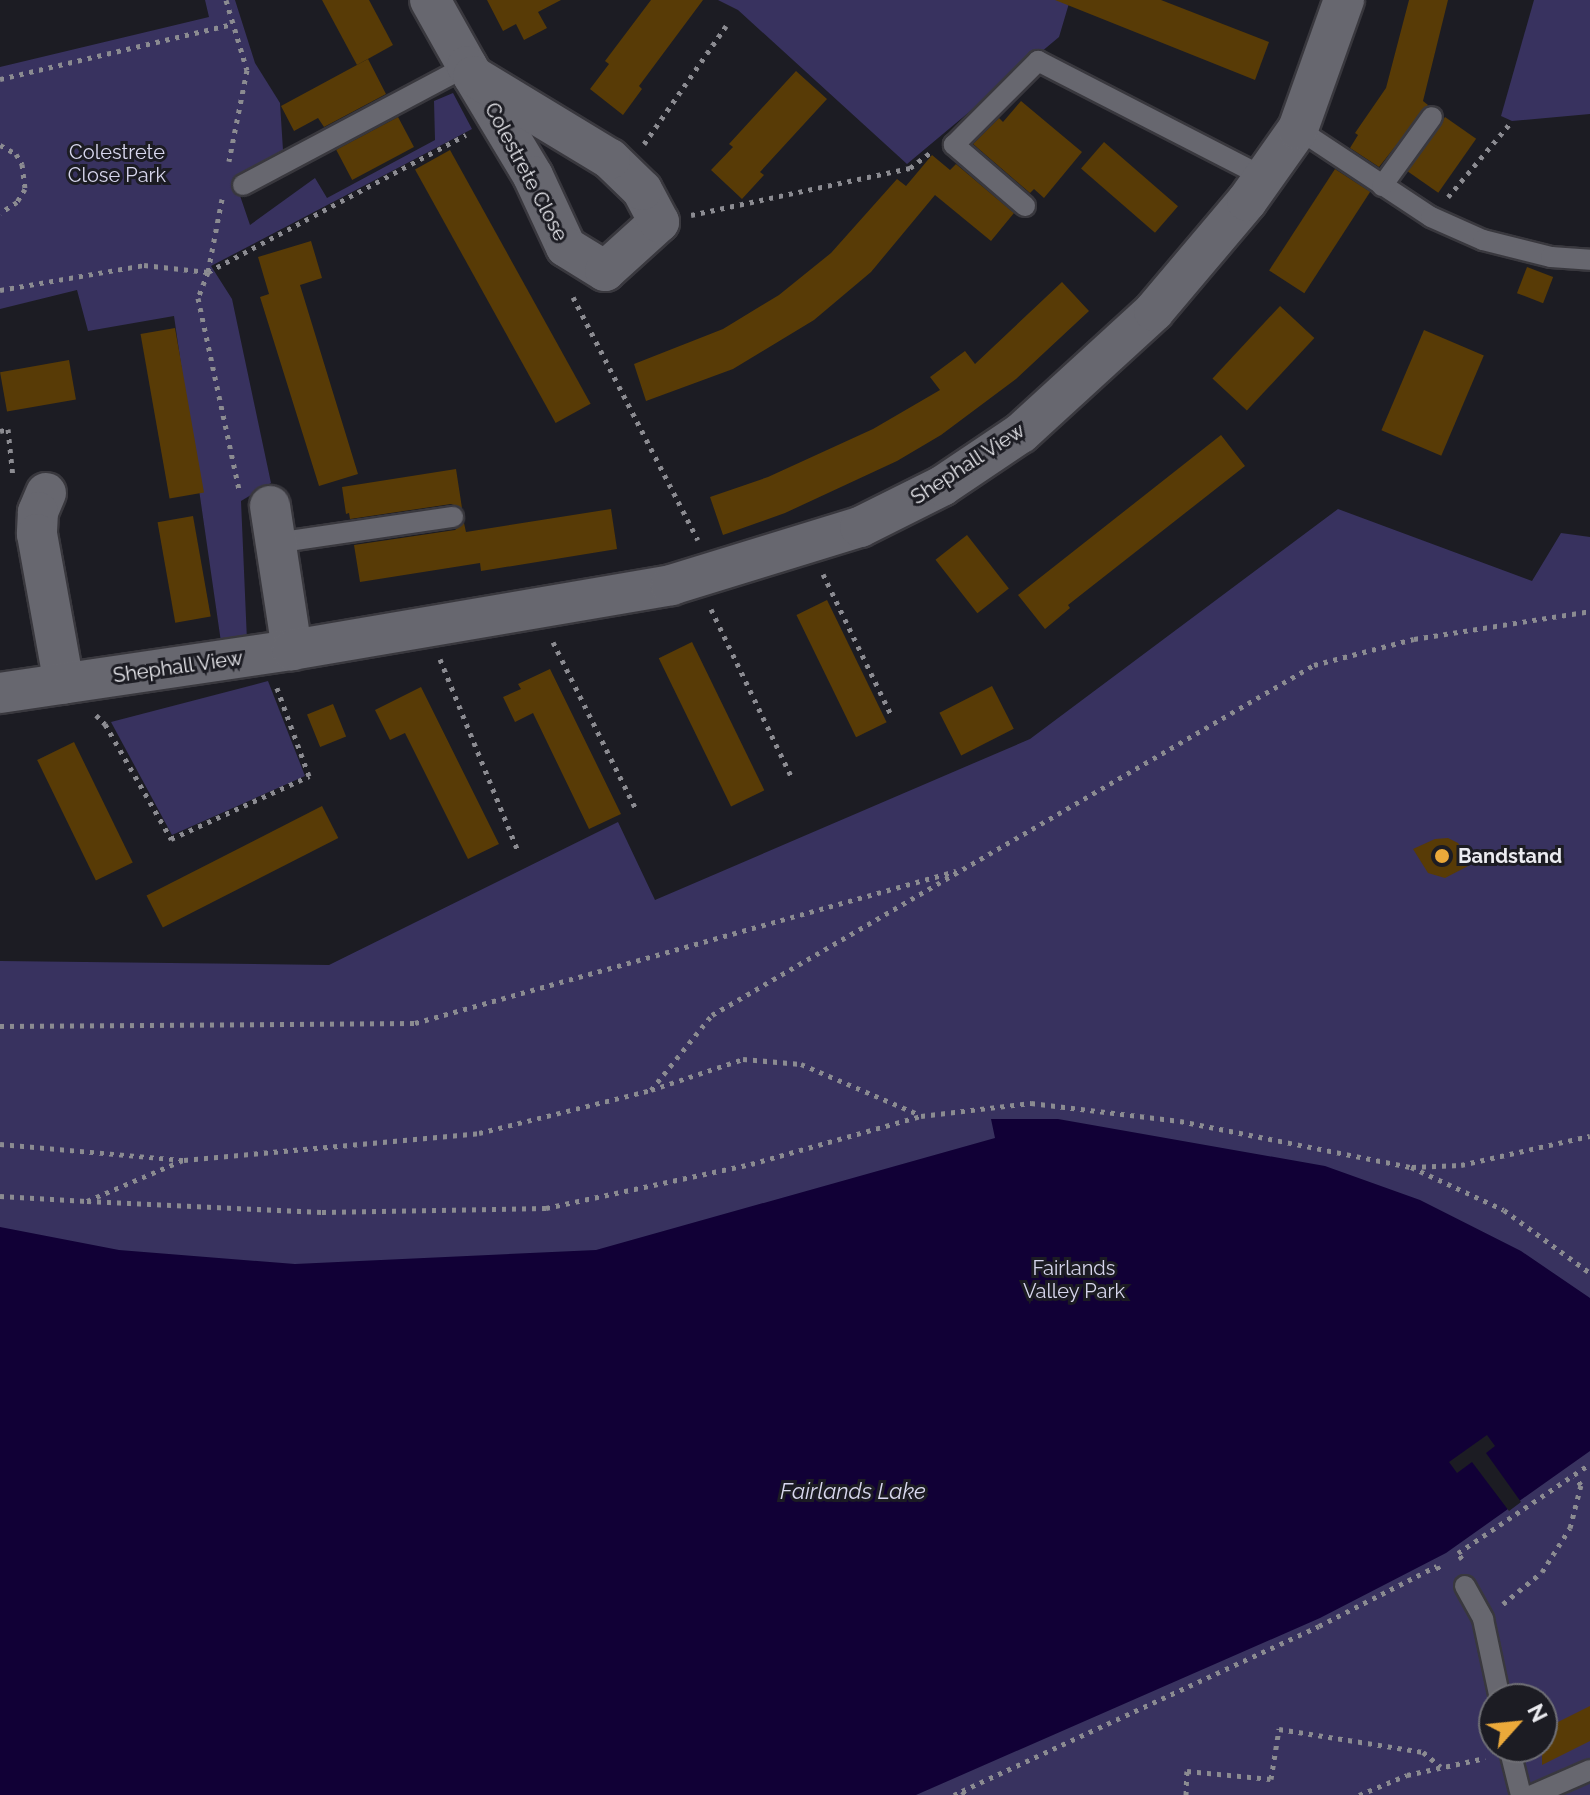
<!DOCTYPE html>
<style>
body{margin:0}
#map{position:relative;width:1590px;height:1795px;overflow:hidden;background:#1c1c23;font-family:Raleway,sans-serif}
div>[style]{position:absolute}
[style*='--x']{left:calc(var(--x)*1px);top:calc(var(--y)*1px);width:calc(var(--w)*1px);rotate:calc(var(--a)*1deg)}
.green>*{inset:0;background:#38325f}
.water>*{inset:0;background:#110036}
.pier>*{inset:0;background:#1c1c23}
.building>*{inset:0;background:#583b06;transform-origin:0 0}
.path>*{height:5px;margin-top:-2.5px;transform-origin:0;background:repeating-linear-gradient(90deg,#8b8b91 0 4px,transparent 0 10px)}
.roads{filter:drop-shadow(2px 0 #39383e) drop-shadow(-2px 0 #39383e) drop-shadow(0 2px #39383e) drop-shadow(0 -2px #39383e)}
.service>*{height:20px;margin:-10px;padding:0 10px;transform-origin:10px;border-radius:10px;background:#67676f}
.minor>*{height:40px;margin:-20px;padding:0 20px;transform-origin:20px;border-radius:20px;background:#67676f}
.dots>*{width:22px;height:22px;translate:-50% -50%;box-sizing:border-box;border:4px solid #1c1c23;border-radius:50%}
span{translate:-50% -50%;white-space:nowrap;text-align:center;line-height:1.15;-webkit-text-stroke:6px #1c1c23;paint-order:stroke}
.park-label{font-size:20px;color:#d7d6ed}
.street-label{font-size:20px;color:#ebebf0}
.poi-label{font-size:20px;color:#ebebf0;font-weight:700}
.left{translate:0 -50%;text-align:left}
.water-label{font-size:22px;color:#d8d7ee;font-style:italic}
.north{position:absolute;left:1478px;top:1683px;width:80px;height:80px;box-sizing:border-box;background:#1c1c23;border:2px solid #6f6f75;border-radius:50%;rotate:63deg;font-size:22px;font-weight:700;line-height:32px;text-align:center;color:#ebebf0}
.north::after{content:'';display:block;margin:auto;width:28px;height:36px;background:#eba93a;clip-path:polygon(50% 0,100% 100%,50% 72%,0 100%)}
</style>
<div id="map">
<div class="green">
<i style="clip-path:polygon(205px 0,235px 0,255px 63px,280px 103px,283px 150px,234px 178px,250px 225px,315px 178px,327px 198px,435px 140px,434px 101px,453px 93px,472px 129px,211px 266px,232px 299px,271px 483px,241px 501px,247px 641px,222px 649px,174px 316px,88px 331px,77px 290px,0 309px,0 67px,209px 17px)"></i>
<i style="clip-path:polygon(718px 0,1070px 0,1059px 37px,907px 164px,738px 10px)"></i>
<i style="clip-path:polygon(1534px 0,1590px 0,1590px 114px,1512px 121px,1501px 116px)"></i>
<i style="clip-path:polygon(evenodd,1338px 509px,1532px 581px,1561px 533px,1590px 537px,1590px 1795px,0 1795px,0 961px,329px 965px,618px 822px,655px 900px,1030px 739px,1338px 509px,1494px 1699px,1542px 1699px,1542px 1747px,1494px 1747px,1494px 1699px)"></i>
<i style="clip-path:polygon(268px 681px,305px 776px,172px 835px,111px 722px)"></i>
</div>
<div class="water">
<i style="clip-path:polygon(991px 1119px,1058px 1119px,1325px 1166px,1420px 1200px,1521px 1251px,1590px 1298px,1590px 1451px,1446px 1553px,1320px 1618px,916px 1795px,0 1795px,0 1227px,119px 1250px,295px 1264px,596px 1250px,995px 1138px)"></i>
</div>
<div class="pier">
<i style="clip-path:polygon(1487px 1435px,1495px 1446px,1486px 1453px,1521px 1502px,1509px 1511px,1472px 1462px,1457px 1473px,1449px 1462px)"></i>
</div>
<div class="building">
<i style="clip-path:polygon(322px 0,369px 0,393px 45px,357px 65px)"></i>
<i style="clip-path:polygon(487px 0,561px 0,538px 12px,547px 28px,524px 40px,516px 24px,503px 31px)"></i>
<i style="clip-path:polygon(651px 0,703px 0,639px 86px,642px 89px,623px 115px,590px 89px,609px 64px,605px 61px)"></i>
<i style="clip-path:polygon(1055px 0,1161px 0,1269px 42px,1255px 80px)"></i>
<i style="clip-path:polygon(1409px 0,1448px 0,1423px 101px,1428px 105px,1379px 167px,1350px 148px,1358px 135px,1355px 133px,1386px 88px)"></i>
<i style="clip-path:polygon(368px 59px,386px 94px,324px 127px,318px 118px,294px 131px,281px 106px)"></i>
<i style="clip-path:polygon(796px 71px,827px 99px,760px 172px,764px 175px,742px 199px,711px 170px,733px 147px,729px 144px)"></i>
<i style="clip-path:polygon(1021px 101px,1082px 152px,1044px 198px,1034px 189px,1030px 193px,973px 144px,999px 118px,1003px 122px)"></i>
<i style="left:398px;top:117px;width:34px;height:70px;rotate:62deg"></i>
<i style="left:1445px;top:117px;width:38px;height:66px;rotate:35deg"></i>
<i style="left:1104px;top:142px;width:98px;height:35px;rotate:41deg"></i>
<i style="left:450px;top:150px;width:290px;height:40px;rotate:61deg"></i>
<i style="clip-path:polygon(932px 155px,950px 170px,956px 164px,1014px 213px,991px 241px,935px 195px,871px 272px,814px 320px,733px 369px,646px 401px,634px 364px,723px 329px,779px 295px,831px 253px,897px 179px,906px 186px)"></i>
<i style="left:1335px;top:169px;width:42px;height:121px;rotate:33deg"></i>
<i style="clip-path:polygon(311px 241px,322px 278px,300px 285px,358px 474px,319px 486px,260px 297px,269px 294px,258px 257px)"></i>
<i style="left:1527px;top:267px;width:28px;height:28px;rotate:21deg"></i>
<i style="clip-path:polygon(1062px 282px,1089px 311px,1016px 379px,941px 435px,897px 461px,785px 513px,723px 535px,710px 497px,768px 477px,873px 429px,940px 390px,930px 377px,965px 351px,975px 364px)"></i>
<i style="left:1280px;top:306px;width:47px;height:99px;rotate:43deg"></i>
<i style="left:175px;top:328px;width:167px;height:35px;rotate:80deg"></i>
<i style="left:1424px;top:330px;width:65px;height:109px;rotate:23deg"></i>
<i style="left:69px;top:360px;width:40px;height:70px;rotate:80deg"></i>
<i style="clip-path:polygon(1221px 435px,1245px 466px,1068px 605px,1070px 608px,1045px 629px,1018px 595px)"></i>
<i style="clip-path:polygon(456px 469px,462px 508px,451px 504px,350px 519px,349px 513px,346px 514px,342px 487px)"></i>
<i style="clip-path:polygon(611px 509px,617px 549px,481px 571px,480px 563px,360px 582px,354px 545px,455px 530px,464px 523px,466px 532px)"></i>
<i style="left:193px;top:516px;width:102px;height:36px;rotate:80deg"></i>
<i style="left:967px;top:535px;width:68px;height:40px;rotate:52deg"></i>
<i style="left:827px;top:600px;width:136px;height:34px;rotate:64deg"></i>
<i style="left:692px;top:642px;width:165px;height:37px;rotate:64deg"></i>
<i style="clip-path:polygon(550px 669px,621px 814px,589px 829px,533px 713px,515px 722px,503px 697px,521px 689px,518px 684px)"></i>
<i style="left:992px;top:686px;width:48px;height:59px;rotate:63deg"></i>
<i style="clip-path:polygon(421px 687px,499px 844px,468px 859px,405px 733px,390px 740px,375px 710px)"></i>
<i style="left:333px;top:704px;width:35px;height:28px;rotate:68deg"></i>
<i style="left:74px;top:742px;width:134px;height:41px;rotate:64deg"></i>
<i style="left:322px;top:806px;width:36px;height:197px;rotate:63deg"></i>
<i style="clip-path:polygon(1448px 838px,1458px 843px,1472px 864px,1445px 878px,1428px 873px,1413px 849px,1435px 839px)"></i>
<i style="clip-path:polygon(1590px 1706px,1590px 1741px,1542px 1765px,1542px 1730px)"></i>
</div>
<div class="path">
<i style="--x:226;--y:0;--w:73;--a:73.3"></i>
<i style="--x:247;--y:70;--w:93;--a:101.2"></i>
<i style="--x:0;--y:79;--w:239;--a:-13.3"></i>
<i style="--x:644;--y:144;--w:144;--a:-55.2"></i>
<i style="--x:0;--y:145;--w:18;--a:29"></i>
<i style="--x:16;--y:154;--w:12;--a:59"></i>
<i style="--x:22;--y:164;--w:25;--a:83"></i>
<i style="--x:25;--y:189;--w:15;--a:122"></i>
<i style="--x:17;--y:202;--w:20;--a:147"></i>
<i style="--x:1448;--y:197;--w:99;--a:-49.9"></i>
<i style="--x:222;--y:199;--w:74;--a:100.9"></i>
<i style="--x:208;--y:272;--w:28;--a:111"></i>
<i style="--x:198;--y:298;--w:195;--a:77.9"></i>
<i style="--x:691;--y:215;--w:224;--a:-12.1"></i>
<i style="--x:910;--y:168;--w:26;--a:-37"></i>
<i style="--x:0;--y:290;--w:146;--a:-9.8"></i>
<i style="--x:144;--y:265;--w:64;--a:6.2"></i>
<i style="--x:208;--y:272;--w:292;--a:-28"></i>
<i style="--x:573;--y:297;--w:273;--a:62.8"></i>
<i style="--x:0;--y:431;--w:8;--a:-14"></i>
<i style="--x:8;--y:429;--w:48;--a:84.1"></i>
<i style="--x:823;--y:574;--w:159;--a:64.2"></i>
<i style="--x:711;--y:609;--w:187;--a:64.4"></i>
<i style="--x:553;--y:642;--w:186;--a:63.6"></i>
<i style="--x:440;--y:659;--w:207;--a:67.9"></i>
<i style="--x:96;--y:715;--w:13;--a:45"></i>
<i style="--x:105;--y:724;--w:133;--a:60.1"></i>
<i style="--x:171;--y:839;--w:152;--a:-24.5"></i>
<i style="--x:309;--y:776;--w:94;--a:-110"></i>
<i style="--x:0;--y:1026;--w:415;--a:-0.4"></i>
<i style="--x:415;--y:1023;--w:562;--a:-15.69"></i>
<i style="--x:651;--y:1090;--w:97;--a:-50.9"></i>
<i style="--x:712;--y:1015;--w:696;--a:-30.17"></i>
<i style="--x:1314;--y:665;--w:103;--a:-14.6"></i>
<i style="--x:1414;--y:639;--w:178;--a:-9"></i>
<i style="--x:0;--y:1144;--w:185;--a:5"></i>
<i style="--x:184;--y:1160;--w:296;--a:-5.2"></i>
<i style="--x:479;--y:1133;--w:177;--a:-14"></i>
<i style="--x:651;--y:1090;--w:97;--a:-18.6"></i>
<i style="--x:743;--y:1059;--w:58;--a:4.9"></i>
<i style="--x:801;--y:1064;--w:129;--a:23.2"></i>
<i style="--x:1412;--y:1167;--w:49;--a:-2.3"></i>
<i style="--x:1461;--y:1165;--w:132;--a:-12.7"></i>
<i style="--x:0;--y:1196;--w:87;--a:3.3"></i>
<i style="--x:87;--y:1201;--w:104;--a:-23.1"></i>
<i style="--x:87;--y:1201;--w:235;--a:2.7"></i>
<i style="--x:322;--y:1212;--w:224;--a:-1"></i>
<i style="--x:546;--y:1208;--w:210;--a:-12.1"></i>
<i style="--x:751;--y:1164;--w:177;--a:-15.8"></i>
<i style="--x:921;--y:1116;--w:111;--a:-6.7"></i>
<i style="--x:1031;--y:1103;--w:150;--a:6.9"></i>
<i style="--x:1180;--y:1121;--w:236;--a:11.3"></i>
<i style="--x:1411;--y:1167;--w:102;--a:24.8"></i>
<i style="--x:1504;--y:1210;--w:107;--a:36.2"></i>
<i style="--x:1462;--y:1559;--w:7;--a:-124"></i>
<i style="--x:1458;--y:1553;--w:159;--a:-34"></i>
<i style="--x:1503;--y:1604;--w:50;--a:-39.4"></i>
<i style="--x:1542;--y:1572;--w:52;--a:-57.5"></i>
<i style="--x:1570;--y:1528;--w:44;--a:-75.7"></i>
<i style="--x:1581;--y:1485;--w:10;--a:-127"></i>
<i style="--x:962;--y:1791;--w:393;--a:-24.8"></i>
<i style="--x:1319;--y:1626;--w:132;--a:-27"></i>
<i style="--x:1437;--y:1566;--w:9;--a:58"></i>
<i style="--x:954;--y:1795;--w:9;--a:-27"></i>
<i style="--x:962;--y:1791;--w:6;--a:45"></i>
<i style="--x:1186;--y:1795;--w:24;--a:-88"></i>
<i style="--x:1187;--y:1771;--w:84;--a:5.4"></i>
<i style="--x:1271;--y:1779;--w:51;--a:-80.9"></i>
<i style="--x:1279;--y:1729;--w:146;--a:9.1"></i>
<i style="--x:1423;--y:1752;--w:23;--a:40"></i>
<i style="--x:1359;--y:1795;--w:52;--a:-22.6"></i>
<i style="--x:1407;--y:1775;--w:80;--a:-12.3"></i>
</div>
<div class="roads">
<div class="service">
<i style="--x:1298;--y:129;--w:159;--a:33.5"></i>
<i style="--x:1431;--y:217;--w:57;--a:23.9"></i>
<i style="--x:1483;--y:240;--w:70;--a:14"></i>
<i style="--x:1551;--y:257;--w:39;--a:4"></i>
<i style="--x:243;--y:185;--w:254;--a:-28"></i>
<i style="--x:1382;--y:186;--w:85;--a:-54.1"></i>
<i style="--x:1025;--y:206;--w:94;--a:-139.3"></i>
<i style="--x:954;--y:145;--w:119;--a:-45"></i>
<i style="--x:1038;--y:61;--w:254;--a:27.2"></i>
<i style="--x:276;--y:543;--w:179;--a:-8.4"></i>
<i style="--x:1465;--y:1586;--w:38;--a:61"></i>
<i style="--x:1483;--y:1619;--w:82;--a:78"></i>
<i style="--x:1509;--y:1747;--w:49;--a:76"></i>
<i style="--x:1533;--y:1795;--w:62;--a:-23.7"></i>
</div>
<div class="minor">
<i style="--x:430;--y:0;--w:76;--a:60.7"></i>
<i style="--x:467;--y:66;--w:128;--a:59"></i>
<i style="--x:533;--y:176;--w:78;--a:65.1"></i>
<i style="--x:566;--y:247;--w:46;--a:31.6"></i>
<i style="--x:605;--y:271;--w:73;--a:-42.2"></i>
<i style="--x:659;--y:222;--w:36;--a:-118"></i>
<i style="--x:642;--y:190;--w:45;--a:-135.9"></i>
<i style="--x:610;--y:159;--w:160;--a:-148.8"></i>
<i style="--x:46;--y:493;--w:21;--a:113"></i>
<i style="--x:38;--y:512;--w:22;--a:93"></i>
<i style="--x:37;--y:534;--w:152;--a:79.8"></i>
<i style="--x:270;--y:506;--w:146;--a:81.3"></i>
<i style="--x:0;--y:693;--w:295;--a:-8.4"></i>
<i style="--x:292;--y:650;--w:385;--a:-9.7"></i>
<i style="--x:671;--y:585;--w:198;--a:-17.1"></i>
<i style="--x:860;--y:527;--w:92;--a:-26.6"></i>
<i style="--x:942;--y:486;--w:95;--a:-33.9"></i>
<i style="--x:1021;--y:433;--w:180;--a:-42.5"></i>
<i style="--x:1154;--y:311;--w:144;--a:-49.8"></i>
<i style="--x:1247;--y:201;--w:88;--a:-54.7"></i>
<i style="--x:1298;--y:129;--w:137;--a:-70.4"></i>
</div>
</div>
<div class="dots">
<i style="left:1442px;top:856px;background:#eba93a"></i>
</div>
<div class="park-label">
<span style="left:117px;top:164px">Colestrete<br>Close Park</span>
<span style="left:1074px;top:1280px">Fairlands<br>Valley Park</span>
</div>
<div class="street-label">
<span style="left:526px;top:172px;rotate:62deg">Colestrete Close</span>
<span style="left:968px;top:464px;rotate:-33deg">Shephall View</span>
<span style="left:178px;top:667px;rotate:-8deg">Shephall View</span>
</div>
<div class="poi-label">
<span class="left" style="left:1458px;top:856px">Bandstand</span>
</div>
<div class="water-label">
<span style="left:853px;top:1492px">Fairlands Lake</span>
</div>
<div class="north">N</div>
</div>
